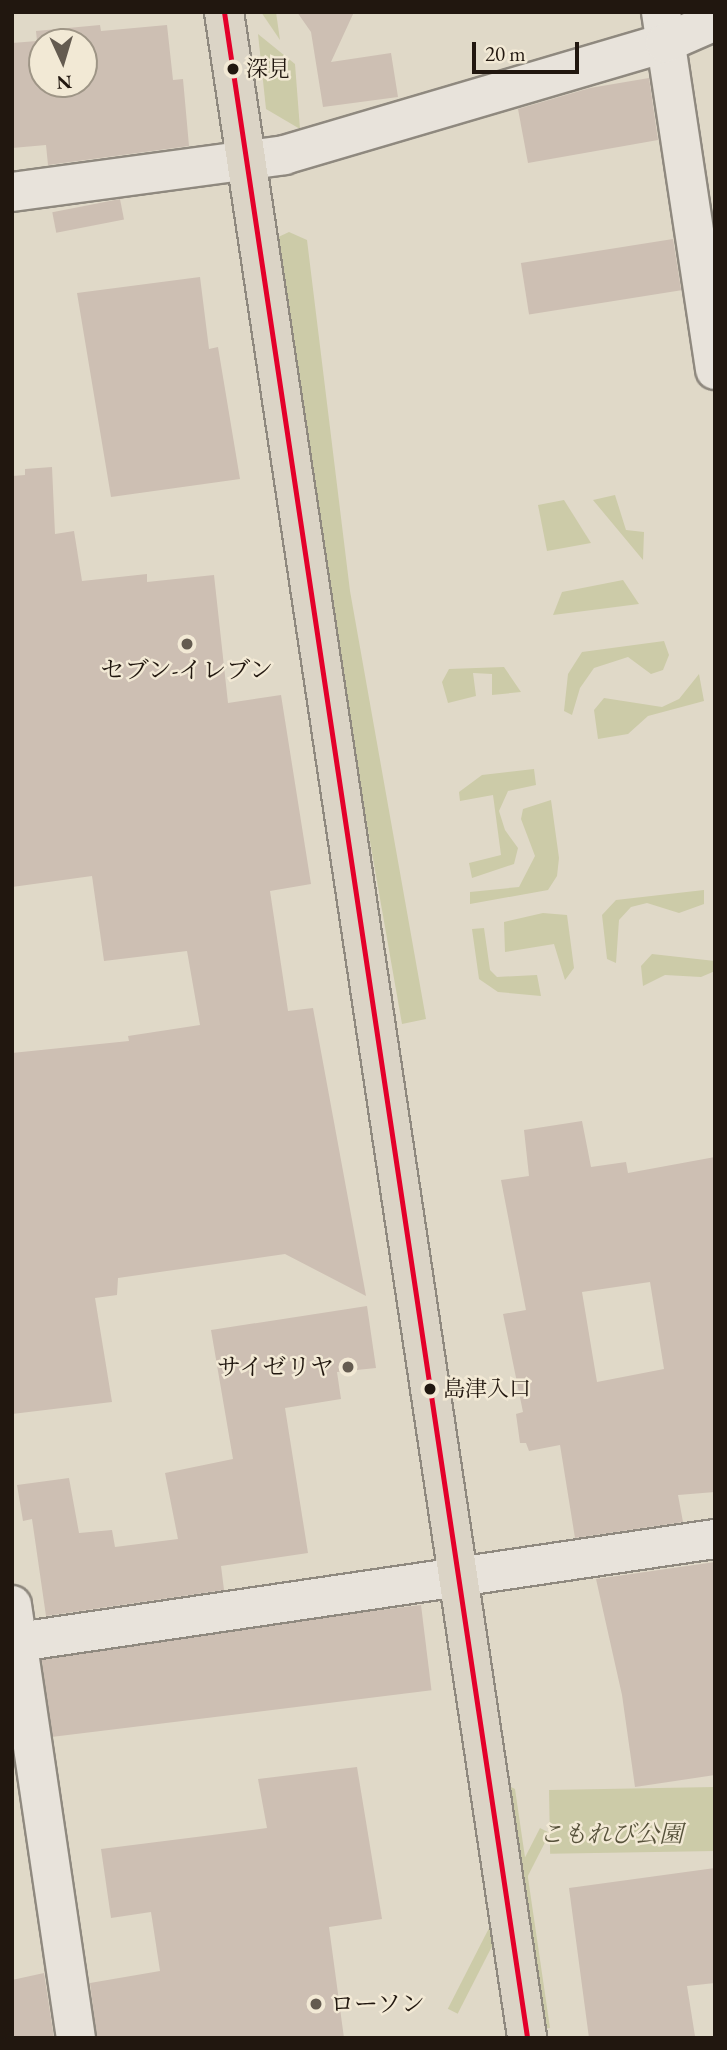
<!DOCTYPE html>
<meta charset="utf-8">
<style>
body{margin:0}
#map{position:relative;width:727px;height:2050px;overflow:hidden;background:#e0d9c8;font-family:"EB Garamond","Noto Serif JP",serif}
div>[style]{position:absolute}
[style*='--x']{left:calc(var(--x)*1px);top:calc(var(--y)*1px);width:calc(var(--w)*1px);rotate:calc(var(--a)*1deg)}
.green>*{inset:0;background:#cccba8;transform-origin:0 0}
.building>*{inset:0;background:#cdbfb3;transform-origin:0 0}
.roads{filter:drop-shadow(2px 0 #8f897f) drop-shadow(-2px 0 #8f897f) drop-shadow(0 2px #8f897f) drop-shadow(0 -2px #8f897f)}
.street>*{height:38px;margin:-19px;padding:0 19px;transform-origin:19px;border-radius:19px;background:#e8e3db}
.highway>*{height:38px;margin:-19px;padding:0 19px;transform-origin:19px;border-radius:19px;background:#dbd4c6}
.bus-1>*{height:5px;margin:-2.5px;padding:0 2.5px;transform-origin:2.5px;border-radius:2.5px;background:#e4002b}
.dots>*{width:19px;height:19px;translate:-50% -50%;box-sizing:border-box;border:4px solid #f2e9d5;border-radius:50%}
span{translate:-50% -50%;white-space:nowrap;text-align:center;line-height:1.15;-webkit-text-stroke:5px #f2e9d5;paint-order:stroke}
.bus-label{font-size:22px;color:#21170f}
.left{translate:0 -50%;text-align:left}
.poi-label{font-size:24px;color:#21170f}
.right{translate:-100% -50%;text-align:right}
.park-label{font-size:24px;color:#57523b;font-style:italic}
.frame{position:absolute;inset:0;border:14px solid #21170f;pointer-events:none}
.north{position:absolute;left:28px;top:28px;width:70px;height:70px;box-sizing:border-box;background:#f2e9d5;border:2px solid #9e9586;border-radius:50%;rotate:176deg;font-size:19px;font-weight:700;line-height:28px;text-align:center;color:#21170f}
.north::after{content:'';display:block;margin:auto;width:24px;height:32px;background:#645b50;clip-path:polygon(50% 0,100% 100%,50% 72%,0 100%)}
.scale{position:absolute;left:472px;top:42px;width:107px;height:32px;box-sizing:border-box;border:4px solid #21170f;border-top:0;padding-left:9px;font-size:21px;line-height:24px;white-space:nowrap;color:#21170f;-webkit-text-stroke:5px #f2e9d5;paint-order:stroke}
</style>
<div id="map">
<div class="green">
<i style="clip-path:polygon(261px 12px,276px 12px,280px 40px)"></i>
<i style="clip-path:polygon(258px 34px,295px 64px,300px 129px,266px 109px)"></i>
<i style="clip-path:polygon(289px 232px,307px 240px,350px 591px,426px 1019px,402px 1024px,352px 739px,274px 239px)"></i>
<i style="clip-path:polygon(615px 495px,626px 530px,644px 532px,643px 560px,593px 500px)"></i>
<i style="clip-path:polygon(564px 500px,591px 543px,547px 551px,538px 505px)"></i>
<i style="clip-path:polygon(623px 580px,639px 604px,553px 615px,562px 592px)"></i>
<i style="clip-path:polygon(664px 641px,669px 655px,663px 670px,651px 674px,628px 657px,594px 668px,580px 688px,572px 715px,564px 711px,568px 674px,582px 652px)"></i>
<i style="clip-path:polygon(504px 667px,521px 692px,492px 695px,492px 674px,473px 673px,476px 696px,448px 703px,442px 682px,449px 669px)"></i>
<i style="clip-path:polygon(699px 674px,704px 701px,648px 716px,628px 734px,598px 739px,594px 710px,604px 698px,662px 707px,679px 699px)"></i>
<i style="clip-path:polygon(534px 769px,536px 785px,508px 791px,499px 811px,505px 830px,518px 848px,514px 864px,472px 878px,469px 863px,501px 855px,493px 795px,460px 801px,459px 792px,482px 775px)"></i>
<i style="clip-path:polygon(551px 800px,559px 858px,557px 876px,548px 890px,470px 904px,470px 892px,519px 887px,535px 856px,521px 819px,523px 809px)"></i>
<i style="clip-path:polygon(704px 890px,704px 904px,679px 913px,647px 903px,631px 907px,619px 920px,616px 963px,607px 959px,602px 915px,616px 900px)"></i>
<i style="clip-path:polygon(543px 913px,567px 915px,574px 968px,565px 980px,554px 944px,505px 952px,504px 922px)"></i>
<i style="clip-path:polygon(484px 928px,490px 970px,497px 977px,537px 975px,541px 996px,498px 992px,479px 979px,472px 929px)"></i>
<i style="clip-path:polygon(652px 954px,715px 961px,715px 971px,701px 977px,665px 975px,643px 986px,641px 966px)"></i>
<i style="clip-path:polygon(507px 1785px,515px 1789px,550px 2028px,540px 2029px)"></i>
<i style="left:714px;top:1787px;width:64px;height:165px;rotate:89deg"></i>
<i style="left:540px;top:1828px;width:11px;height:203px;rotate:27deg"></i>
</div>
<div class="building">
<i style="clip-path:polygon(297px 12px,354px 12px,331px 62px,391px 53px,398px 97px,323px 107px,311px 32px)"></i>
<i style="clip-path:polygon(evenodd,100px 25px,101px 31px,167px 25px,173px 80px,183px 79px,189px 146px,48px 165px,46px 145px,12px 148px,12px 43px,37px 41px,36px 31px,100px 25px,42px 42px,84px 42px,84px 84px,42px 84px,42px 42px)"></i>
<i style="clip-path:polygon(649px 78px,658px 140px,528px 163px,518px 109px,590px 88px)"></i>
<i style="left:120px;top:199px;width:21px;height:69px;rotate:79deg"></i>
<i style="left:673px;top:239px;width:52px;height:154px;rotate:81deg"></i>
<i style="clip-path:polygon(200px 277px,209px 349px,218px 347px,240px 479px,111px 497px,77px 293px)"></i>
<i style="clip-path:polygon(52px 467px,55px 534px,74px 531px,82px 581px,147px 574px,147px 582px,214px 575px,228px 703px,281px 695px,311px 884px,270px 891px,288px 1011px,313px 1008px,366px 1296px,285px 1254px,118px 1278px,117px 1295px,95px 1298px,112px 1402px,12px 1414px,12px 1053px,129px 1041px,128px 1036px,200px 1025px,187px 951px,104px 961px,92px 876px,12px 887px,12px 476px,25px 475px,25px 469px)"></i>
<i style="clip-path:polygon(evenodd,582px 1121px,591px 1167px,626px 1162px,628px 1173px,715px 1157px,715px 1492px,678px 1495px,683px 1522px,575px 1538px,560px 1445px,529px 1451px,526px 1443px,520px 1443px,516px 1414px,523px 1412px,503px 1314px,526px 1310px,501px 1180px,529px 1176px,524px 1130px,582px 1121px,650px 1282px,664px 1369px,597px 1382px,582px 1292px,650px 1282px)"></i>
<i style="clip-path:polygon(367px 1306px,376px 1368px,337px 1372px,341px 1399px,285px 1408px,308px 1553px,221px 1566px,224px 1590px,46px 1616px,32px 1519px,23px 1521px,17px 1485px,69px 1478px,79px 1533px,112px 1530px,115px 1547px,178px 1539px,165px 1473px,233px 1459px,211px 1330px)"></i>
<i style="clip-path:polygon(715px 1562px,715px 1775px,635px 1787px,622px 1695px,596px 1579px)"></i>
<i style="left:421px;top:1605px;width:86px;height:383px;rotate:83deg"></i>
<i style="clip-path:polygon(357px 1767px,382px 1919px,329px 1927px,344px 2038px,97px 2038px,90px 1983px,160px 1971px,151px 1912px,111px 1918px,101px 1849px,267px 1828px,258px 1779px)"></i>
<i style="clip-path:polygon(715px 1868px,715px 1983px,687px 1986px,695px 2036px,589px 2038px,569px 1888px)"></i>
<i style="clip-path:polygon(44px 1973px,54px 2038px,12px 2038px,12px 1980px)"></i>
</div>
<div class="roads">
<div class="street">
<i style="--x:661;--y:12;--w:362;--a:81.4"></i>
<i style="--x:12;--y:192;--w:275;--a:-7.7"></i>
<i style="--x:284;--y:155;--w:397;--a:-16.4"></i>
<i style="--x:665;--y:43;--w:55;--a:-23.7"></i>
<i style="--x:12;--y:1605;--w:438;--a:81.6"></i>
<i style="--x:12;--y:1643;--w:711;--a:-8.42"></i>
</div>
<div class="highway">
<i style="--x:224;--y:12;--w:2049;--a:81.49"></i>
</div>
</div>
<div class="bus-1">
<i style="--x:224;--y:12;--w:2049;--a:81.49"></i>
</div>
<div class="dots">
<i style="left:233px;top:69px;background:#21170f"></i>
<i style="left:187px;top:644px;background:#645b50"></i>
<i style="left:348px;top:1367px;background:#645b50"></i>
<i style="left:430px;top:1389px;background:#21170f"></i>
<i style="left:316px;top:2004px;background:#645b50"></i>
</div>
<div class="bus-label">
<span class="left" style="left:246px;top:69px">深見</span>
<span class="left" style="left:443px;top:1389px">島津入口</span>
</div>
<div class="poi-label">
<span style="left:187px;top:670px">セブン-イレブン</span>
<span class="right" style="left:334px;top:1367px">サイゼリヤ</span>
<span class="left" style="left:330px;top:2004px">ローソン</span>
</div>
<div class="park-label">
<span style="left:611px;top:1834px">こもれび公園</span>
</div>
<div class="frame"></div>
<div class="north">N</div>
<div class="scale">20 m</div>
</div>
